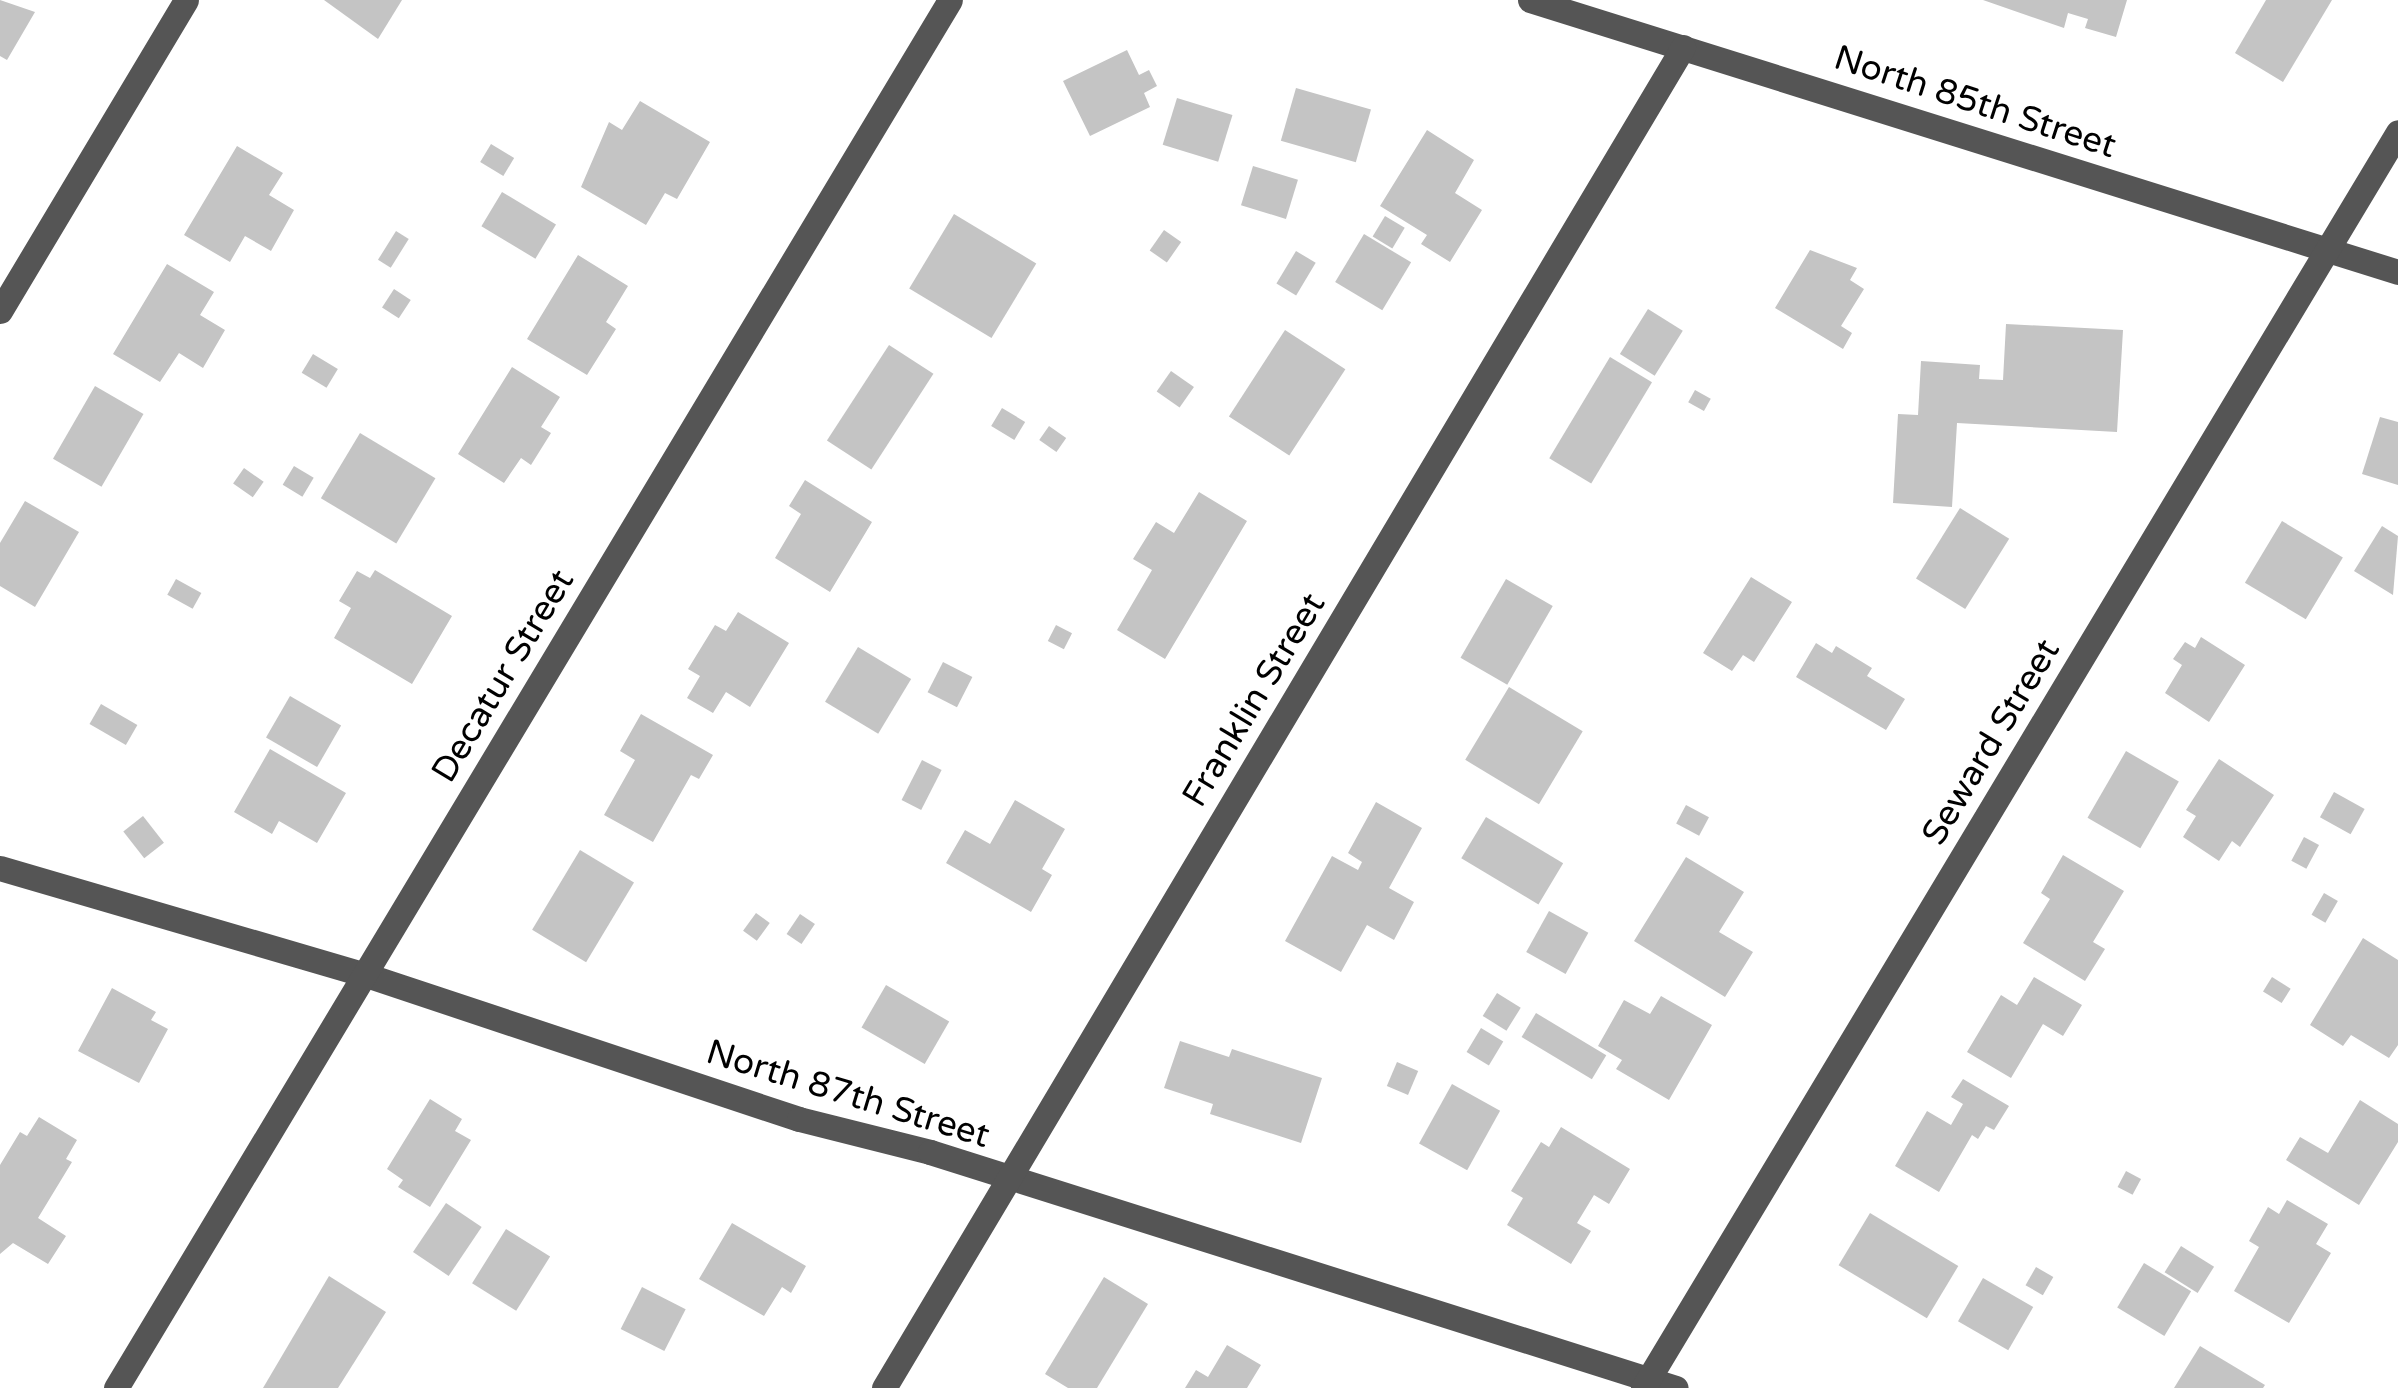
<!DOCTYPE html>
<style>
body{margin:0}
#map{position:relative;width:2398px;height:1388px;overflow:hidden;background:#fff;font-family:"Varela Round",sans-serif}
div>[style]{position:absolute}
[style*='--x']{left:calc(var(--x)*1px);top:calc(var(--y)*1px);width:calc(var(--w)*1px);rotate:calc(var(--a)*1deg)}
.building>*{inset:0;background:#c4c4c4;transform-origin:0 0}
.minor>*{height:25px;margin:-12.5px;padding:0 12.5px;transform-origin:12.5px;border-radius:12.5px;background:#555}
span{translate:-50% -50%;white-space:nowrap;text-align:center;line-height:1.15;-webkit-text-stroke:9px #fff;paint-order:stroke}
.street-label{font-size:35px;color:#000}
</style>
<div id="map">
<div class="building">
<i style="clip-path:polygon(0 0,35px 12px,7px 60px,0 56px)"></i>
<i style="clip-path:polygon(324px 0,402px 0,378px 39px)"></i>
<i style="clip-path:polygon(1983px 0,2127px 0,2116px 37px,2085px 28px,2088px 19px,2068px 13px,2064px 28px)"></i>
<i style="clip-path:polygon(2266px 0,2332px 0,2283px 82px,2235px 53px)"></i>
<i style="clip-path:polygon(1127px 50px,1139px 75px,1149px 70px,1157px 86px,1144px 93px,1150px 107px,1090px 136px,1063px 81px)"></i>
<i style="left:1296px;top:88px;width:78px;height:55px;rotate:16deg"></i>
<i style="left:1177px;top:98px;width:58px;height:49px;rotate:17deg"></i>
<i style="clip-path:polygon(640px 101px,710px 142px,677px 199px,665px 193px,646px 225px,581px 187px,609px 122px,622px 130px)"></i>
<i style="clip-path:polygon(1427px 130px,1474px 160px,1455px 193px,1482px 210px,1450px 262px,1421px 244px,1427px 235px,1380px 206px)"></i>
<i style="left:491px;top:144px;width:27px;height:21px;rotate:31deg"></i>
<i style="clip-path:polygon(237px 146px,283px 173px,269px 195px,294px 210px,271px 251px,245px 236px,230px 262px,184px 235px)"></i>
<i style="left:1253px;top:166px;width:47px;height:41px;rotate:17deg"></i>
<i style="left:502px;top:192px;width:63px;height:40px;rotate:31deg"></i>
<i style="left:954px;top:214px;width:96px;height:87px;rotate:31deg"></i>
<i style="left:1385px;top:216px;width:23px;height:24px;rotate:31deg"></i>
<i style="left:1164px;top:230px;width:21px;height:25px;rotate:35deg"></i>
<i style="left:396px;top:231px;width:15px;height:34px;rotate:32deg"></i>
<i style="left:1364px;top:234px;width:55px;height:56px;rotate:31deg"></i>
<i style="clip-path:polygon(1810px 250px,1857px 268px,1850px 280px,1864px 289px,1841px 326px,1852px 333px,1843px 349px,1775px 308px)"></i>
<i style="left:1296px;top:251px;width:23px;height:38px;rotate:31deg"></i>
<i style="clip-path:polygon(578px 255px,628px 286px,606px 322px,616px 329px,587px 375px,527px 339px)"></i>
<i style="clip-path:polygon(167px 264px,214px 292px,200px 315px,225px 330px,203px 368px,179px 353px,160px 382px,113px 354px)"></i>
<i style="left:394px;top:289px;width:20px;height:22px;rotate:33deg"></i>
<i style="left:1648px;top:309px;width:41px;height:53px;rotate:32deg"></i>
<i style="clip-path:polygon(2006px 324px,2123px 330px,2117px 432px,1957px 423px,1952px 507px,1893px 503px,1898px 414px,1918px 415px,1921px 361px,1980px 365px,1979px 379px,2003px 380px)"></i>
<i style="left:1285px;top:330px;width:72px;height:103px;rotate:33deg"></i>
<i style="left:889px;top:345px;width:53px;height:114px;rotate:33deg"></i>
<i style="left:313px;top:354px;width:29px;height:22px;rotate:31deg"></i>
<i style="left:1610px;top:357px;width:49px;height:118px;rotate:31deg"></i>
<i style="clip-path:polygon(512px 367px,560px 397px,541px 427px,551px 433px,531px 465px,521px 458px,504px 483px,458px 454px)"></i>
<i style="left:1171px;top:371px;width:28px;height:25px;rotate:35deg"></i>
<i style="left:95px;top:386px;width:56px;height:84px;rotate:30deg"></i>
<i style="left:1695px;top:390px;width:18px;height:14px;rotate:29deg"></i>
<i style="left:1002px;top:408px;width:27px;height:21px;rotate:31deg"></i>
<i style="clip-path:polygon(2380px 417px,2398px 422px,2398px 485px,2362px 474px)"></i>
<i style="left:1049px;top:426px;width:21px;height:17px;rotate:35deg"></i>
<i style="left:360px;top:433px;width:88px;height:76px;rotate:31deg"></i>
<i style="left:294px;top:466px;width:23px;height:22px;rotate:31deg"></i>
<i style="left:244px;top:468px;width:24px;height:19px;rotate:35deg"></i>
<i style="clip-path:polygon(805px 480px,872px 522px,830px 592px,775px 558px,801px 514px,789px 506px)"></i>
<i style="clip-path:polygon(1199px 492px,1247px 521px,1165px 659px,1117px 630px,1152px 570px,1133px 559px,1156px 522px,1174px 533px)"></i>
<i style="clip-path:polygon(25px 501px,79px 532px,35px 607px,0 586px,0 543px)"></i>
<i style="left:1960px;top:508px;width:58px;height:83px;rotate:32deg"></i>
<i style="left:2282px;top:521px;width:71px;height:72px;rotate:31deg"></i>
<i style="clip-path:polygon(2382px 526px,2398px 536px,2393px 595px,2354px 571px)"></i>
<i style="clip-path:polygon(375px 570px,452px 616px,412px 684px,334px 638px,351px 608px,339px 601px,357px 571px,370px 578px)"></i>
<i style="clip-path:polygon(1751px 577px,1792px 602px,1754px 662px,1743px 655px,1732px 671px,1703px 653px)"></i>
<i style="left:176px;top:579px;width:29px;height:18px;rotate:29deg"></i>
<i style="left:1506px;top:579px;width:54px;height:91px;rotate:30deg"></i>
<i style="clip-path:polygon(738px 612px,789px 643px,750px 707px,726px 692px,713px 713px,687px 698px,700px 676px,688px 669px,715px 625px,726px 631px)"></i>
<i style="left:1056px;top:625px;width:18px;height:18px;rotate:27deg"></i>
<i style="clip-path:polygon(2201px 637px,2245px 665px,2209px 722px,2165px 693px,2182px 665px,2173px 659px,2185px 642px,2195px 648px)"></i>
<i style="clip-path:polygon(1816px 643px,1832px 653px,1836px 646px,1872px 668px,1867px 676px,1905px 699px,1886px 730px,1796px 677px)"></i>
<i style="left:858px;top:647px;width:62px;height:64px;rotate:31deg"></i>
<i style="left:943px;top:662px;width:33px;height:34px;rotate:27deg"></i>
<i style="left:1509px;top:687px;width:86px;height:85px;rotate:31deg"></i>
<i style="left:290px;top:696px;width:59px;height:48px;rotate:30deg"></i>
<i style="left:101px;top:704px;width:42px;height:23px;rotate:30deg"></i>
<i style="clip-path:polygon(641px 714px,713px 755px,699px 779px,691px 775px,653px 842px,604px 815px,635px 760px,620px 751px)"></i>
<i style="clip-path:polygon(270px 749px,346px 793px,317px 843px,279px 821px,272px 834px,234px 812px)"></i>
<i style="left:2126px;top:751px;width:61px;height:77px;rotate:30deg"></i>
<i style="clip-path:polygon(2219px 759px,2274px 795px,2240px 847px,2232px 841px,2219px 861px,2183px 837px,2196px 816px,2186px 810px)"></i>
<i style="left:922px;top:760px;width:22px;height:45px;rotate:27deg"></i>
<i style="left:2334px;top:792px;width:35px;height:29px;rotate:29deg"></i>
<i style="clip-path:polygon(1015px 800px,1065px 829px,1042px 869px,1052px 875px,1031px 912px,946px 863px,965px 830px,990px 844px)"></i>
<i style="clip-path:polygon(1376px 802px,1422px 828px,1389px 888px,1414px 902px,1394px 940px,1367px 925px,1341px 972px,1285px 941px,1332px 856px,1358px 870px,1362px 862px,1348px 853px)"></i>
<i style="left:1686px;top:805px;width:26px;height:21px;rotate:28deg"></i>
<i style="left:143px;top:816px;width:34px;height:25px;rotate:52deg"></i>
<i style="left:1486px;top:817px;width:90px;height:48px;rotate:31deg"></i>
<i style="left:2304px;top:837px;width:17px;height:27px;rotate:28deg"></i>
<i style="left:580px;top:850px;width:63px;height:93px;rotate:31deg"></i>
<i style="clip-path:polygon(2063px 855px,2124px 891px,2093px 942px,2105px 949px,2085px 981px,2023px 943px,2050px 899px,2041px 893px)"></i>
<i style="clip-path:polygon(1686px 857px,1744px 892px,1719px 932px,1753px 952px,1725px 997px,1634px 941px)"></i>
<i style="left:2324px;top:893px;width:16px;height:25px;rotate:30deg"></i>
<i style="left:1549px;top:911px;width:45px;height:47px;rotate:29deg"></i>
<i style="left:756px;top:913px;width:17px;height:22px;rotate:36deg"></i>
<i style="left:800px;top:914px;width:18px;height:24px;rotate:34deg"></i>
<i style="clip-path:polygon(2363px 938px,2398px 960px,2398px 1045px,2389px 1058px,2351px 1035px,2343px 1046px,2310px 1025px)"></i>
<i style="clip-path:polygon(2034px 977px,2082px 1005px,2063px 1036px,2043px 1024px,2011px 1078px,1967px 1052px,2001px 995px,2017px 1005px)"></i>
<i style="left:2272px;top:977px;width:22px;height:17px;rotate:32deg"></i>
<i style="left:886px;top:985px;width:73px;height:49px;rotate:30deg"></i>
<i style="clip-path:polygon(112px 988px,156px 1012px,151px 1020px,168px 1029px,139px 1083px,78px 1051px)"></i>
<i style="left:1497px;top:993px;width:28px;height:27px;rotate:32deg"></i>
<i style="clip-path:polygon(1661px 996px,1712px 1025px,1669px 1100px,1616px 1069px,1622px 1060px,1598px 1046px,1624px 1000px,1650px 1014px)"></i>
<i style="left:1536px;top:1013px;width:82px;height:28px;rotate:31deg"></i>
<i style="left:1481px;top:1028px;width:26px;height:28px;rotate:31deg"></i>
<i style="clip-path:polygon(1180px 1041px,1229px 1057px,1232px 1049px,1322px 1078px,1301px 1143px,1210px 1114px,1213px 1104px,1164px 1088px)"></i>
<i style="left:1397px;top:1062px;width:23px;height:26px;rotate:23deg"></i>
<i style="clip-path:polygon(1963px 1079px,2009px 1106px,1994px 1130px,1986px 1126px,1978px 1139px,1972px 1135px,1939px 1192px,1895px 1166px,1927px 1111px,1951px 1125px,1963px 1104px,1951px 1097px)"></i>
<i style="left:1452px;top:1084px;width:55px;height:68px;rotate:29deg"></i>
<i style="clip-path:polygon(430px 1099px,462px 1119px,455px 1131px,471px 1140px,430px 1207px,398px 1187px,403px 1180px,387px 1169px)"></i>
<i style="clip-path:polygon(2360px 1100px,2398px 1124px,2398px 1142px,2359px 1205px,2286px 1160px,2300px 1137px,2328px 1153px)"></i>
<i style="clip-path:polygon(39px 1117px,77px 1140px,66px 1159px,72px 1162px,38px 1218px,66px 1236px,48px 1264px,13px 1243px,0 1254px,0 1165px,20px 1132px,27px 1136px)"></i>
<i style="clip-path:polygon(1561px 1127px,1630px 1169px,1609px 1204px,1594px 1195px,1577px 1223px,1591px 1231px,1571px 1264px,1507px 1225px,1523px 1198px,1511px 1191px,1541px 1142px,1549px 1147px)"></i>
<i style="left:2126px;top:1171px;width:17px;height:18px;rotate:28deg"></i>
<i style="clip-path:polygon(2287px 1200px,2328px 1224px,2316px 1244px,2331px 1253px,2289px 1323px,2234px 1291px,2259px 1247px,2249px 1241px,2268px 1207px,2279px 1214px)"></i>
<i style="left:446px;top:1203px;width:43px;height:59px;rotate:34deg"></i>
<i style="left:1870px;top:1213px;width:103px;height:61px;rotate:31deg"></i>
<i style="clip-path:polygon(732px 1223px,806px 1266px,791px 1293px,782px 1287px,764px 1316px,699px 1279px)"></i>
<i style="left:506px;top:1229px;width:52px;height:64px;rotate:32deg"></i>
<i style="left:2181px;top:1246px;width:39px;height:31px;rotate:32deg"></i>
<i style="left:2144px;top:1263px;width:55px;height:52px;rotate:31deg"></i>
<i style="left:2036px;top:1267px;width:20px;height:21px;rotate:30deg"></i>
<i style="clip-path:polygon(329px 1276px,386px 1312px,338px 1388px,263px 1388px)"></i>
<i style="clip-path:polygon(1104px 1277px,1148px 1304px,1097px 1388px,1068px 1388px,1045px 1374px)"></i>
<i style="left:1983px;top:1278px;width:58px;height:50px;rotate:30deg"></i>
<i style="left:642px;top:1287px;width:49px;height:47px;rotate:27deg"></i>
<i style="clip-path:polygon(1227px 1345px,1261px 1365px,1247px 1388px,1185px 1388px,1196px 1370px,1208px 1377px)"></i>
<i style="clip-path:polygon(2200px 1346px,2265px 1385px,2263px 1388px,2174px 1388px)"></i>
</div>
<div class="minor">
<i style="--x:1530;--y:0;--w:910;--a:17.4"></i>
<i style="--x:0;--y:311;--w:362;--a:-59.1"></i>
<i style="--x:0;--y:868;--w:381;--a:16.3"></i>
<i style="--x:366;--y:975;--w:456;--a:18.4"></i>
<i style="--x:799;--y:1119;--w:135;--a:14.1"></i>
<i style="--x:930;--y:1152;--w:782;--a:17.55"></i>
<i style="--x:116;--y:1388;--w:1619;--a:-59"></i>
<i style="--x:884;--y:1388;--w:1561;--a:-59.21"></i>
<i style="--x:1643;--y:1388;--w:1465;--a:-58.99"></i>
</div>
<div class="street-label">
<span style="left:1975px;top:102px;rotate:18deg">North 85th Street</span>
<span style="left:503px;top:676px;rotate:-59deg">Decatur Street</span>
<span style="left:1254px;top:700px;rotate:-59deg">Franklin Street</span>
<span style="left:1991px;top:742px;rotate:-59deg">Seward Street</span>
<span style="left:848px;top:1094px;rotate:17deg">North 87th Street</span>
</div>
</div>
